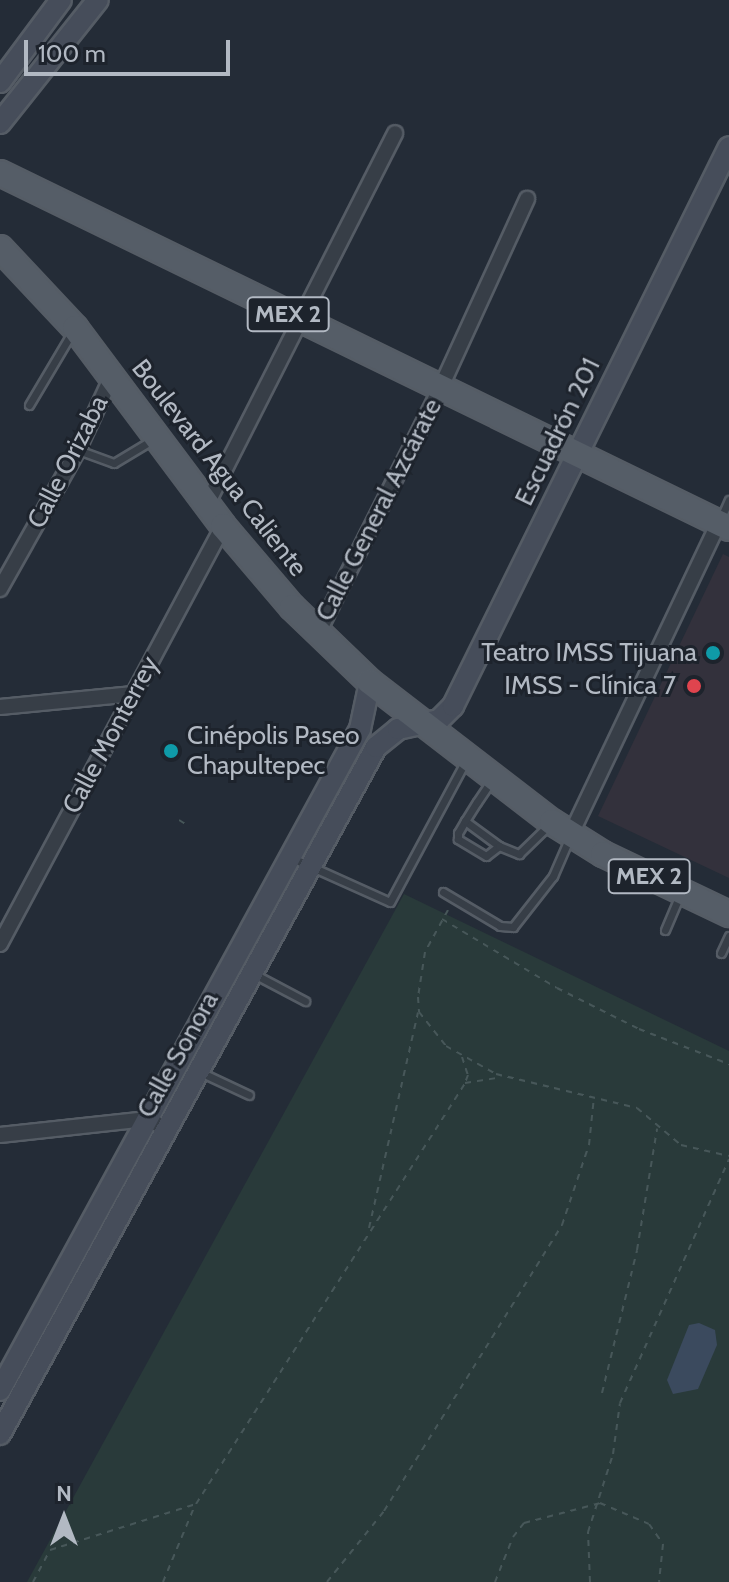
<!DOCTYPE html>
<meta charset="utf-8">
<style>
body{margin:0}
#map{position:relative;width:729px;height:1582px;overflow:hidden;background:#242c37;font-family:Cabin,sans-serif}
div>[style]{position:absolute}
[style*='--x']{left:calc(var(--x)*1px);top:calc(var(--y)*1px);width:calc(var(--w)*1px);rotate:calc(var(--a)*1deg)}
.medical>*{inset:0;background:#33313c}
.green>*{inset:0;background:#293a3a}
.water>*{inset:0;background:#3b4a5e}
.path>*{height:2px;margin-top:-1px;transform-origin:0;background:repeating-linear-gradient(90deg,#475759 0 6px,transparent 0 12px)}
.roads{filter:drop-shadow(2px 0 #555c65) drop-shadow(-2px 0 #555c65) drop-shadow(0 2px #555c65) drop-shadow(0 -2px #555c65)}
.lane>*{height:7px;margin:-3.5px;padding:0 3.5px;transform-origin:3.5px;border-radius:3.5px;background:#373e47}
.street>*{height:14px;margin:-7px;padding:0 7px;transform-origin:7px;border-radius:7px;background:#373e47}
.secondary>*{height:20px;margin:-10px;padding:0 10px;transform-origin:10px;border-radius:10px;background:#464d5a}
.primary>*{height:24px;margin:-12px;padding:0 12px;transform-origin:12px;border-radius:12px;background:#555d67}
.dots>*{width:22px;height:22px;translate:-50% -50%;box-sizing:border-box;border:4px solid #1d232c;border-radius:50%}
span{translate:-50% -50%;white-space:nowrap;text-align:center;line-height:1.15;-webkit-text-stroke:6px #1d232c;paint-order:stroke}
.shield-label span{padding:2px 6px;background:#1d232c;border:2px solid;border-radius:6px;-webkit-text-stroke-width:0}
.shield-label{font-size:24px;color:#b2b9c3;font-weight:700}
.street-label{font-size:26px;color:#b2b9c3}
.poi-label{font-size:26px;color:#b2b9c3}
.right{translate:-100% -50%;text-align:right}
.left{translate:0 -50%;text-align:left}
.north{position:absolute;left:24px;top:1478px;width:80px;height:80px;-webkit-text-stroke:6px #1d232c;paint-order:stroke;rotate:0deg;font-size:22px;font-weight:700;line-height:32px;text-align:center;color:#b2b9c3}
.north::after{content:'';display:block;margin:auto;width:28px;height:36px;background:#b2b9c3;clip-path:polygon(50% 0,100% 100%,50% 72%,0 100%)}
.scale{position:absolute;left:24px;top:40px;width:206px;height:36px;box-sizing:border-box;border:4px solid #b2b9c3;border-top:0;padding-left:10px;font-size:24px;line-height:28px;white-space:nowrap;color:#b2b9c3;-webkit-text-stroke:6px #1d232c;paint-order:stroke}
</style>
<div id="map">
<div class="medical">
<i style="clip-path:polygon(723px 554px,729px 557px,729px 878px,598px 816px)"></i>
</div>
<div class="green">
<i style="clip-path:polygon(404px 894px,729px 1051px,729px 1582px,27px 1582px)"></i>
</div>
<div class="water">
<i style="clip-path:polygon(699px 1323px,715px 1330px,717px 1345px,698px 1389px,673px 1394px,667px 1380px,689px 1325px)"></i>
</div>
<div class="path">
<i style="--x:179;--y:820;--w:9;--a:32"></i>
<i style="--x:448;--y:910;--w:48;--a:118.7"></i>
<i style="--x:425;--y:952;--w:46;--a:98.8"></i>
<i style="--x:418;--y:997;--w:15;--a:86"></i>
<i style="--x:419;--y:1012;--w:43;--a:51.5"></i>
<i style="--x:446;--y:1046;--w:57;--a:29.2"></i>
<i style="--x:496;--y:1074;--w:145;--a:13.6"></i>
<i style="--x:637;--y:1108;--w:57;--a:40.1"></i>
<i style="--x:681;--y:1145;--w:49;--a:12.9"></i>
<i style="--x:442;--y:919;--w:134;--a:31"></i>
<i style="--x:557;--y:988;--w:92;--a:26.6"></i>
<i style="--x:639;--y:1029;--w:97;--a:21.3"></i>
<i style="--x:462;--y:1057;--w:19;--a:72"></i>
<i style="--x:468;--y:1075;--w:9;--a:111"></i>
<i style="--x:465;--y:1083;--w:36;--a:-9"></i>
<i style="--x:369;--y:1228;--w:221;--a:-77.2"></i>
<i style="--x:602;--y:1393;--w:147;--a:-76.2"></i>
<i style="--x:637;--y:1250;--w:123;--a:-80.6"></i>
<i style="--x:33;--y:1582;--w:36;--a:-62"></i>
<i style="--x:50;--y:1550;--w:153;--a:-17.5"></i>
<i style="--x:196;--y:1504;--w:500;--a:-57.4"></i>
<i style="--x:163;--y:1582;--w:83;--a:-67.4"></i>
<i style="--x:327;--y:1582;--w:91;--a:-51.2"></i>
<i style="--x:384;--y:1511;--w:337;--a:-58.1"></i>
<i style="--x:562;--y:1225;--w:84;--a:-71.4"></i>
<i style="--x:589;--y:1145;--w:48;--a:-84.1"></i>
<i style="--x:495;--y:1582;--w:48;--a:-68.2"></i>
<i style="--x:513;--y:1537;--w:18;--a:-52"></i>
<i style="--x:524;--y:1523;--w:79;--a:-14.7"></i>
<i style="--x:600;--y:1503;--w:53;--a:23.2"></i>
<i style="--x:649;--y:1524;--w:24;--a:55"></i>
<i style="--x:663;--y:1544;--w:38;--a:96"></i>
<i style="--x:590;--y:1582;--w:50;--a:-92.3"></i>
<i style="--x:588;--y:1532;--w:82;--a:-72.2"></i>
<i style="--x:613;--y:1454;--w:51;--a:-82.2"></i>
<i style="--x:620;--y:1403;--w:267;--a:-65.9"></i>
</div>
<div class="roads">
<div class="lane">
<i style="--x:29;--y:405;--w:86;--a:-59.3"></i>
<i style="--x:78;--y:450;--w:38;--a:20"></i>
<i style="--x:114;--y:463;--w:47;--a:-31"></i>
<i style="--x:720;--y:520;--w:22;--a:-66"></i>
<i style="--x:465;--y:821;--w:42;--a:36.3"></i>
<i style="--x:499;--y:846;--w:16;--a:142"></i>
<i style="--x:486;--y:856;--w:33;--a:-149"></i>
<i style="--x:458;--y:839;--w:6;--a:-90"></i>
<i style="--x:458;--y:833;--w:14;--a:-60"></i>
<i style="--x:465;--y:821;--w:22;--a:-58"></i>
<i style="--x:477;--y:802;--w:25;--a:-56"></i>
<i style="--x:499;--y:846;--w:22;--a:22"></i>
<i style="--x:519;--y:854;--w:43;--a:-44.1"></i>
<i style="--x:292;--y:858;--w:107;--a:24.2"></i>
<i style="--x:390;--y:902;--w:159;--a:-61.8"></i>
<i style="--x:443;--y:892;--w:66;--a:30.8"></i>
<i style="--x:500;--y:926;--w:13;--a:4"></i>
<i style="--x:513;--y:927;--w:65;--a:-51.9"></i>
<i style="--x:553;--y:876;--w:40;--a:-66.6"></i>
<i style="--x:665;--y:930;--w:39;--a:-67"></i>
<i style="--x:721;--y:953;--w:19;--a:-65"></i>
<i style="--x:254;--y:974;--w:58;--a:27.9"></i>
<i style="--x:200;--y:1072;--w:54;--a:25.1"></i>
</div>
<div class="street">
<i style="--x:206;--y:506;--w:418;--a:-63.1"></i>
<i style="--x:0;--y:589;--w:159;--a:-60.7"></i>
<i style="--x:78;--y:450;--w:81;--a:-65.3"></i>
<i style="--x:318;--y:633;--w:275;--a:-63.4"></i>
<i style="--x:441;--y:387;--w:207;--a:-65.4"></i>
<i style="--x:0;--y:707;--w:134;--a:-5.6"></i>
<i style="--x:571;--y:834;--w:345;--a:-64.6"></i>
<i style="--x:0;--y:944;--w:474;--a:-61.9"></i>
<i style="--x:0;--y:1135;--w:149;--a:-6.2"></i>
<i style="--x:148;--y:1119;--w:21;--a:28"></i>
</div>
<div class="secondary">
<i style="--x:0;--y:82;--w:102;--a:-53.4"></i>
<i style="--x:0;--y:123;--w:157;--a:-51.5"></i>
<i style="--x:0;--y:1390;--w:753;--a:-61.43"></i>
<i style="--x:360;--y:729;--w:48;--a:-78"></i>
<i style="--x:0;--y:1434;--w:783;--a:-61.31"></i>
<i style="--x:376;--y:747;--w:28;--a:-39"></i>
<i style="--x:398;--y:729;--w:42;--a:-12.4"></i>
<i style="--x:439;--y:720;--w:20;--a:-45"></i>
<i style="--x:453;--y:706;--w:623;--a:-63.72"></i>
</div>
<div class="primary">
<i style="--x:0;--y:173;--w:811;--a:25.96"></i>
<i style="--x:0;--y:248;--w:110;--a:46.8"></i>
<i style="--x:75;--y:328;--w:247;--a:53.2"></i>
<i style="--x:223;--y:526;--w:106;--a:49.6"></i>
<i style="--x:292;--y:607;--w:108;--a:43.9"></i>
<i style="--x:370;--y:682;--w:230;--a:37.6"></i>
<i style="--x:552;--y:822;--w:60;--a:32.1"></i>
<i style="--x:603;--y:854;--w:140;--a:25.5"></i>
</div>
</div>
<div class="dots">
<i style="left:713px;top:653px;background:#0f9aa8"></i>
<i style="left:694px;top:686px;background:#e0444e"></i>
<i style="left:171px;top:751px;background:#0f9aa8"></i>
</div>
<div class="shield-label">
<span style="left:288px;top:314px">MEX 2</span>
<span style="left:649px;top:876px">MEX 2</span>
</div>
<div class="street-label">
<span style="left:558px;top:432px;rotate:-64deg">Escuadrón 201</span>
<span style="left:68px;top:462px;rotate:-63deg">Calle Orizaba</span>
<span style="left:219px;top:468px;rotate:52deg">Boulevard Agua Caliente</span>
<span style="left:379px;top:510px;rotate:-63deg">Calle General Azcárate</span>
<span style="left:111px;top:735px;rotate:-62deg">Calle Monterrey</span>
<span style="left:178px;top:1055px;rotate:-61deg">Calle Sonora</span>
</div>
<div class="poi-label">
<span class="right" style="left:697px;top:653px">Teatro IMSS Tijuana</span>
<span class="right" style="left:676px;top:686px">IMSS - Clínica 7</span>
<span class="left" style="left:187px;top:751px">Cinépolis Paseo<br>Chapultepec</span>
</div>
<div class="north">N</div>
<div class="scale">100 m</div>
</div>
